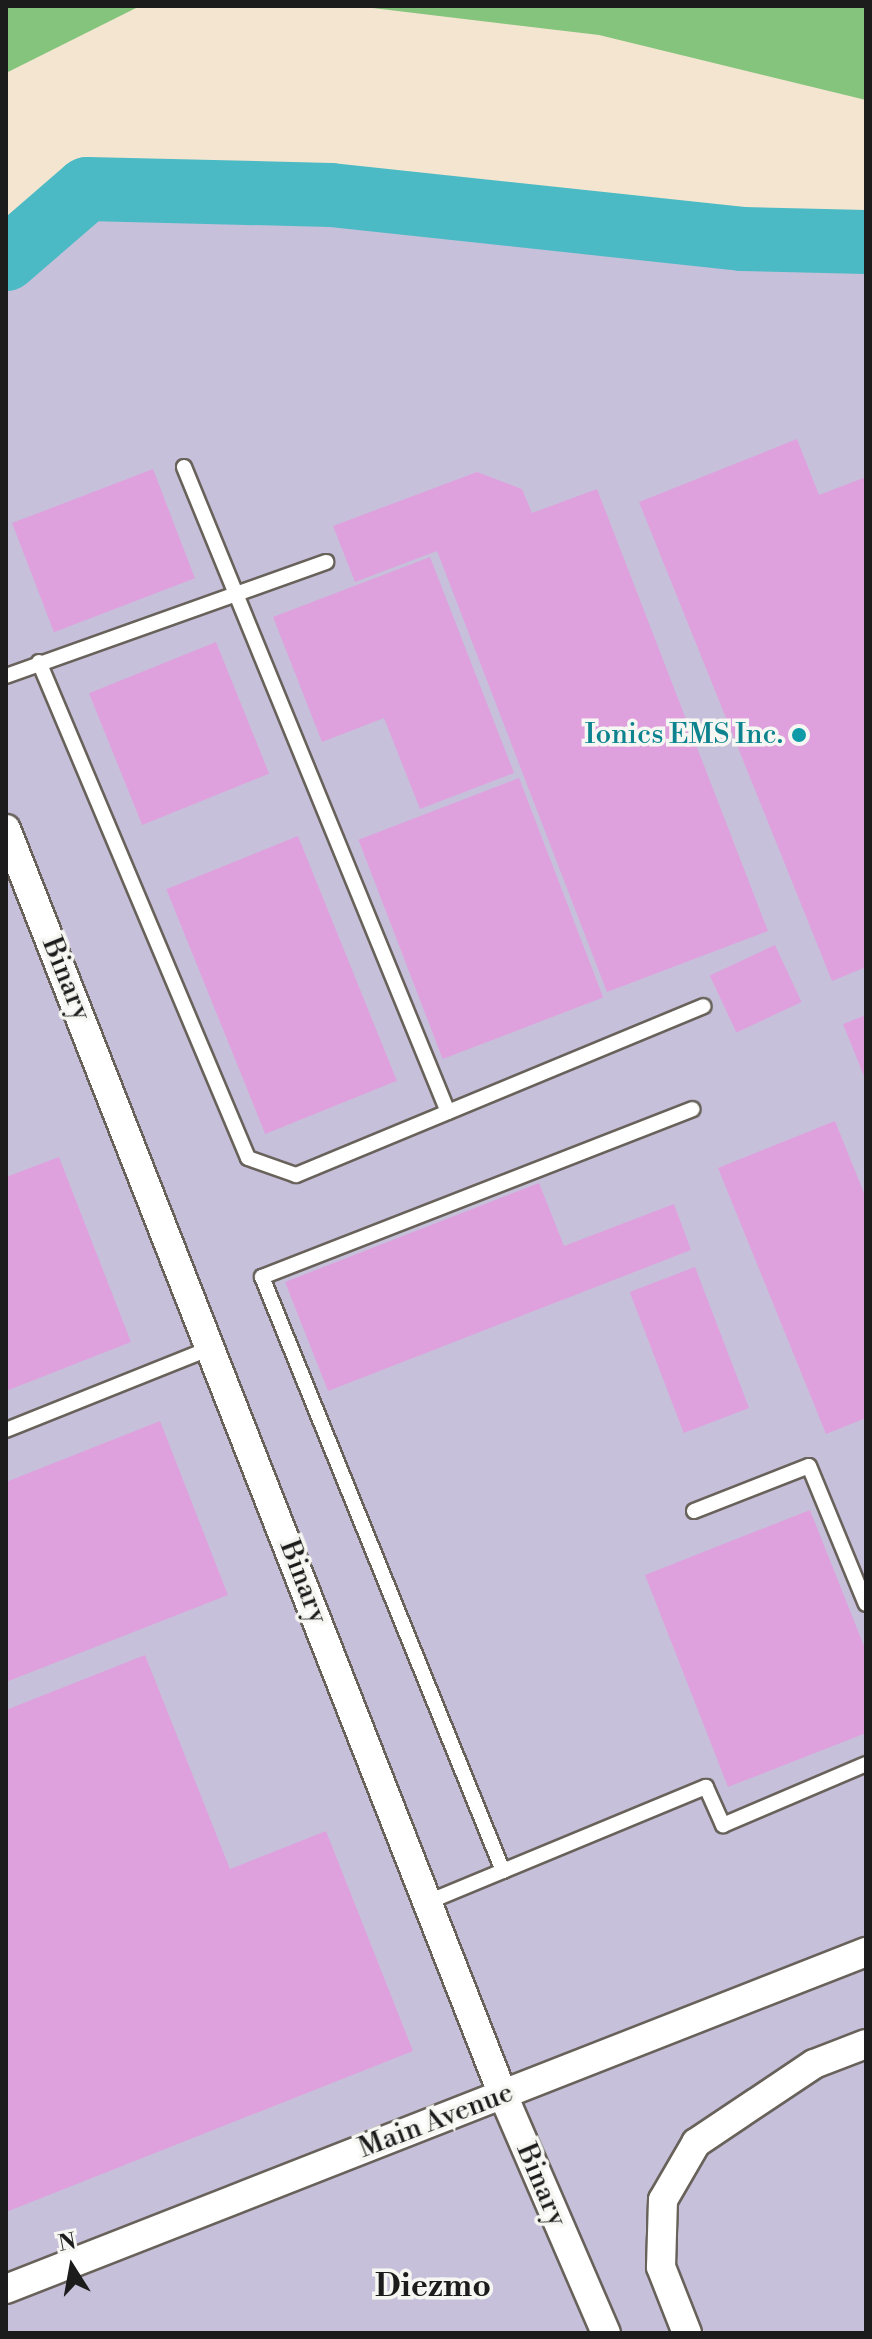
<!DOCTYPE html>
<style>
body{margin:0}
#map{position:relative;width:872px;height:2339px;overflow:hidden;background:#f4e5d1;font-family:"Libre Bodoni",serif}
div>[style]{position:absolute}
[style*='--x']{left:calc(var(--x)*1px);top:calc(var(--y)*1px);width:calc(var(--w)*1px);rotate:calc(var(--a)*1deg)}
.industrial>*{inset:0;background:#c6c0da}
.green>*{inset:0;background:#85c47c}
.river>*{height:64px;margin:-32px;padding:0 32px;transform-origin:32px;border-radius:32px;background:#4cbac4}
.building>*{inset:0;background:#dfa1de;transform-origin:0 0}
.roads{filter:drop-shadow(2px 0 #68625b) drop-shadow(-2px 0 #68625b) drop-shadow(0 2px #68625b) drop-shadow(0 -2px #68625b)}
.lane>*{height:14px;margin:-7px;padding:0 7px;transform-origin:7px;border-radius:7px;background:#fff}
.street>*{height:28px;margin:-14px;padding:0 14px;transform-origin:14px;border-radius:14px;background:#fff}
.dots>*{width:22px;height:22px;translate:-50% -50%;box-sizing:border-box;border:4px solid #f6f6f2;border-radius:50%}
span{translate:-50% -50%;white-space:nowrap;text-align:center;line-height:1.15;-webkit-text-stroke:7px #f6f6f2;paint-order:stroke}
.culture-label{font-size:28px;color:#0d838f}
.right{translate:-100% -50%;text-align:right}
.street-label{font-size:28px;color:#1c1c1c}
.quarter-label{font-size:32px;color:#1c1c1c;font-weight:700}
.frame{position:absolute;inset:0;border:8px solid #1c1c1c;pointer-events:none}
.north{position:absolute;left:32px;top:2227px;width:80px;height:80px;-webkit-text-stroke:6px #f6f6f2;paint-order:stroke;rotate:349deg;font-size:22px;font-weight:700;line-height:32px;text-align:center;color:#1c1c1c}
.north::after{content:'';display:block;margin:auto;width:28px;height:36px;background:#1c1c1c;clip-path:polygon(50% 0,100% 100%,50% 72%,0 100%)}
</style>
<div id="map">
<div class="industrial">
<i style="clip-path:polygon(87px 189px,331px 195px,742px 239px,866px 242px,866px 2333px,6px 2333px,6px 276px)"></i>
</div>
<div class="green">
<i style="clip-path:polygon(6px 6px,140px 6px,6px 73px)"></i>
<i style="clip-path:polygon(356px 6px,866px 6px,866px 100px,599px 35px)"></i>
</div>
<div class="river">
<i style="--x:6;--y:259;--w:107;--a:-40.8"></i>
<i style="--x:87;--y:189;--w:244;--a:1.4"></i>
<i style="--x:331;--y:195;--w:413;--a:6.1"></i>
<i style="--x:742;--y:239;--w:124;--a:1.4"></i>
</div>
<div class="building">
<i style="clip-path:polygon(797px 439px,819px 495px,866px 477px,866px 967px,832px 981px,639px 502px)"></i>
<i style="left:153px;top:469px;width:117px;height:151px;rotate:69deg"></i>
<i style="clip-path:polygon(477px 472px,522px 489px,532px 513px,597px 489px,768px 931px,607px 992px,437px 551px,355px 582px,333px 526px)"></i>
<i style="clip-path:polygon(430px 557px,514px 773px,420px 809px,384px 718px,322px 742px,273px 617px)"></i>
<i style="left:216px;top:642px;width:142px;height:137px;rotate:68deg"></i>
<i style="left:519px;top:778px;width:235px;height:172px;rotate:69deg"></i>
<i style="left:298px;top:836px;width:264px;height:142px;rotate:68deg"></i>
<i style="left:775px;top:945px;width:63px;height:72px;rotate:65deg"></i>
<i style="clip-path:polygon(866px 1015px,866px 1081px,843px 1024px)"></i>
<i style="clip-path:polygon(835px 1121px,866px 1198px,866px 1418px,826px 1434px,718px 1168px)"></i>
<i style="clip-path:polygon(59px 1157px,131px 1342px,6px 1391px,6px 1177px)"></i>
<i style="clip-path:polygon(539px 1183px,564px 1246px,674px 1204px,691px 1250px,328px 1391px,285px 1282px)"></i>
<i style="left:695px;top:1267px;width:151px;height:70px;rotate:69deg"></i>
<i style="clip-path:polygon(160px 1421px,228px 1595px,6px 1682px,6px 1482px)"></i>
<i style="clip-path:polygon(810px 1510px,866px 1651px,866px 1733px,728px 1787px,645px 1575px)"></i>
<i style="clip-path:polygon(145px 1655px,230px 1869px,326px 1831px,413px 2051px,6px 2212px,6px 1710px)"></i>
</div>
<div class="roads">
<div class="lane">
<i style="--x:184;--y:467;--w:697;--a:67.74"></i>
<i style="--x:39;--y:662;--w:538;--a:67.15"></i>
<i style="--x:248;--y:1158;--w:51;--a:19.5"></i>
<i style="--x:296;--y:1175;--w:441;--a:-22.5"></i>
<i style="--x:6;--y:676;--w:340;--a:-19.6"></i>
<i style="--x:6;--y:1430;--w:221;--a:-21.8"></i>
<i style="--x:694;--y:1511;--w:123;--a:-21.4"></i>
<i style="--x:809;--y:1466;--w:149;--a:67.6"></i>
<i style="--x:503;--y:1871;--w:641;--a:-112.08"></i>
<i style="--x:262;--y:1277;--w:462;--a:-21.3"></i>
<i style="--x:428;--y:1902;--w:301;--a:-22.5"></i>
<i style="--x:706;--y:1787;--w:42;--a:65.9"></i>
<i style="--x:723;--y:1825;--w:155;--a:-23.1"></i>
</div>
<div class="street">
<i style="--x:6;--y:829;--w:1360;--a:68.57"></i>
<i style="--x:503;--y:2095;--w:259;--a:66.6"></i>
<i style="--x:6;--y:2289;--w:924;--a:-21.4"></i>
<i style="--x:687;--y:2333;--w:71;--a:-111.5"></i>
<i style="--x:661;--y:2267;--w:67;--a:-88.3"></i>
<i style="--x:663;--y:2200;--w:66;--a:-59.9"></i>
<i style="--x:696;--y:2143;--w:142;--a:-33.8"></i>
<i style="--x:814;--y:2064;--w:56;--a:-21"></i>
</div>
</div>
<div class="dots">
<i style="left:799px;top:735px;background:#0f9aa8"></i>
</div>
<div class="culture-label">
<span class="right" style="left:783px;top:735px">Ionics EMS Inc.</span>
</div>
<div class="street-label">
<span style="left:66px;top:979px;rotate:68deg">Binary</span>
<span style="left:303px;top:1582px;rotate:69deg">Binary</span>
<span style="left:436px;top:2121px;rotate:-21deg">Main Avenue</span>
<span style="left:541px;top:2185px;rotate:67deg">Binary</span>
</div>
<div class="quarter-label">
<span style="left:433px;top:2286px">Diezmo</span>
</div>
<div class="frame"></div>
<div class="north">N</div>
</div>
